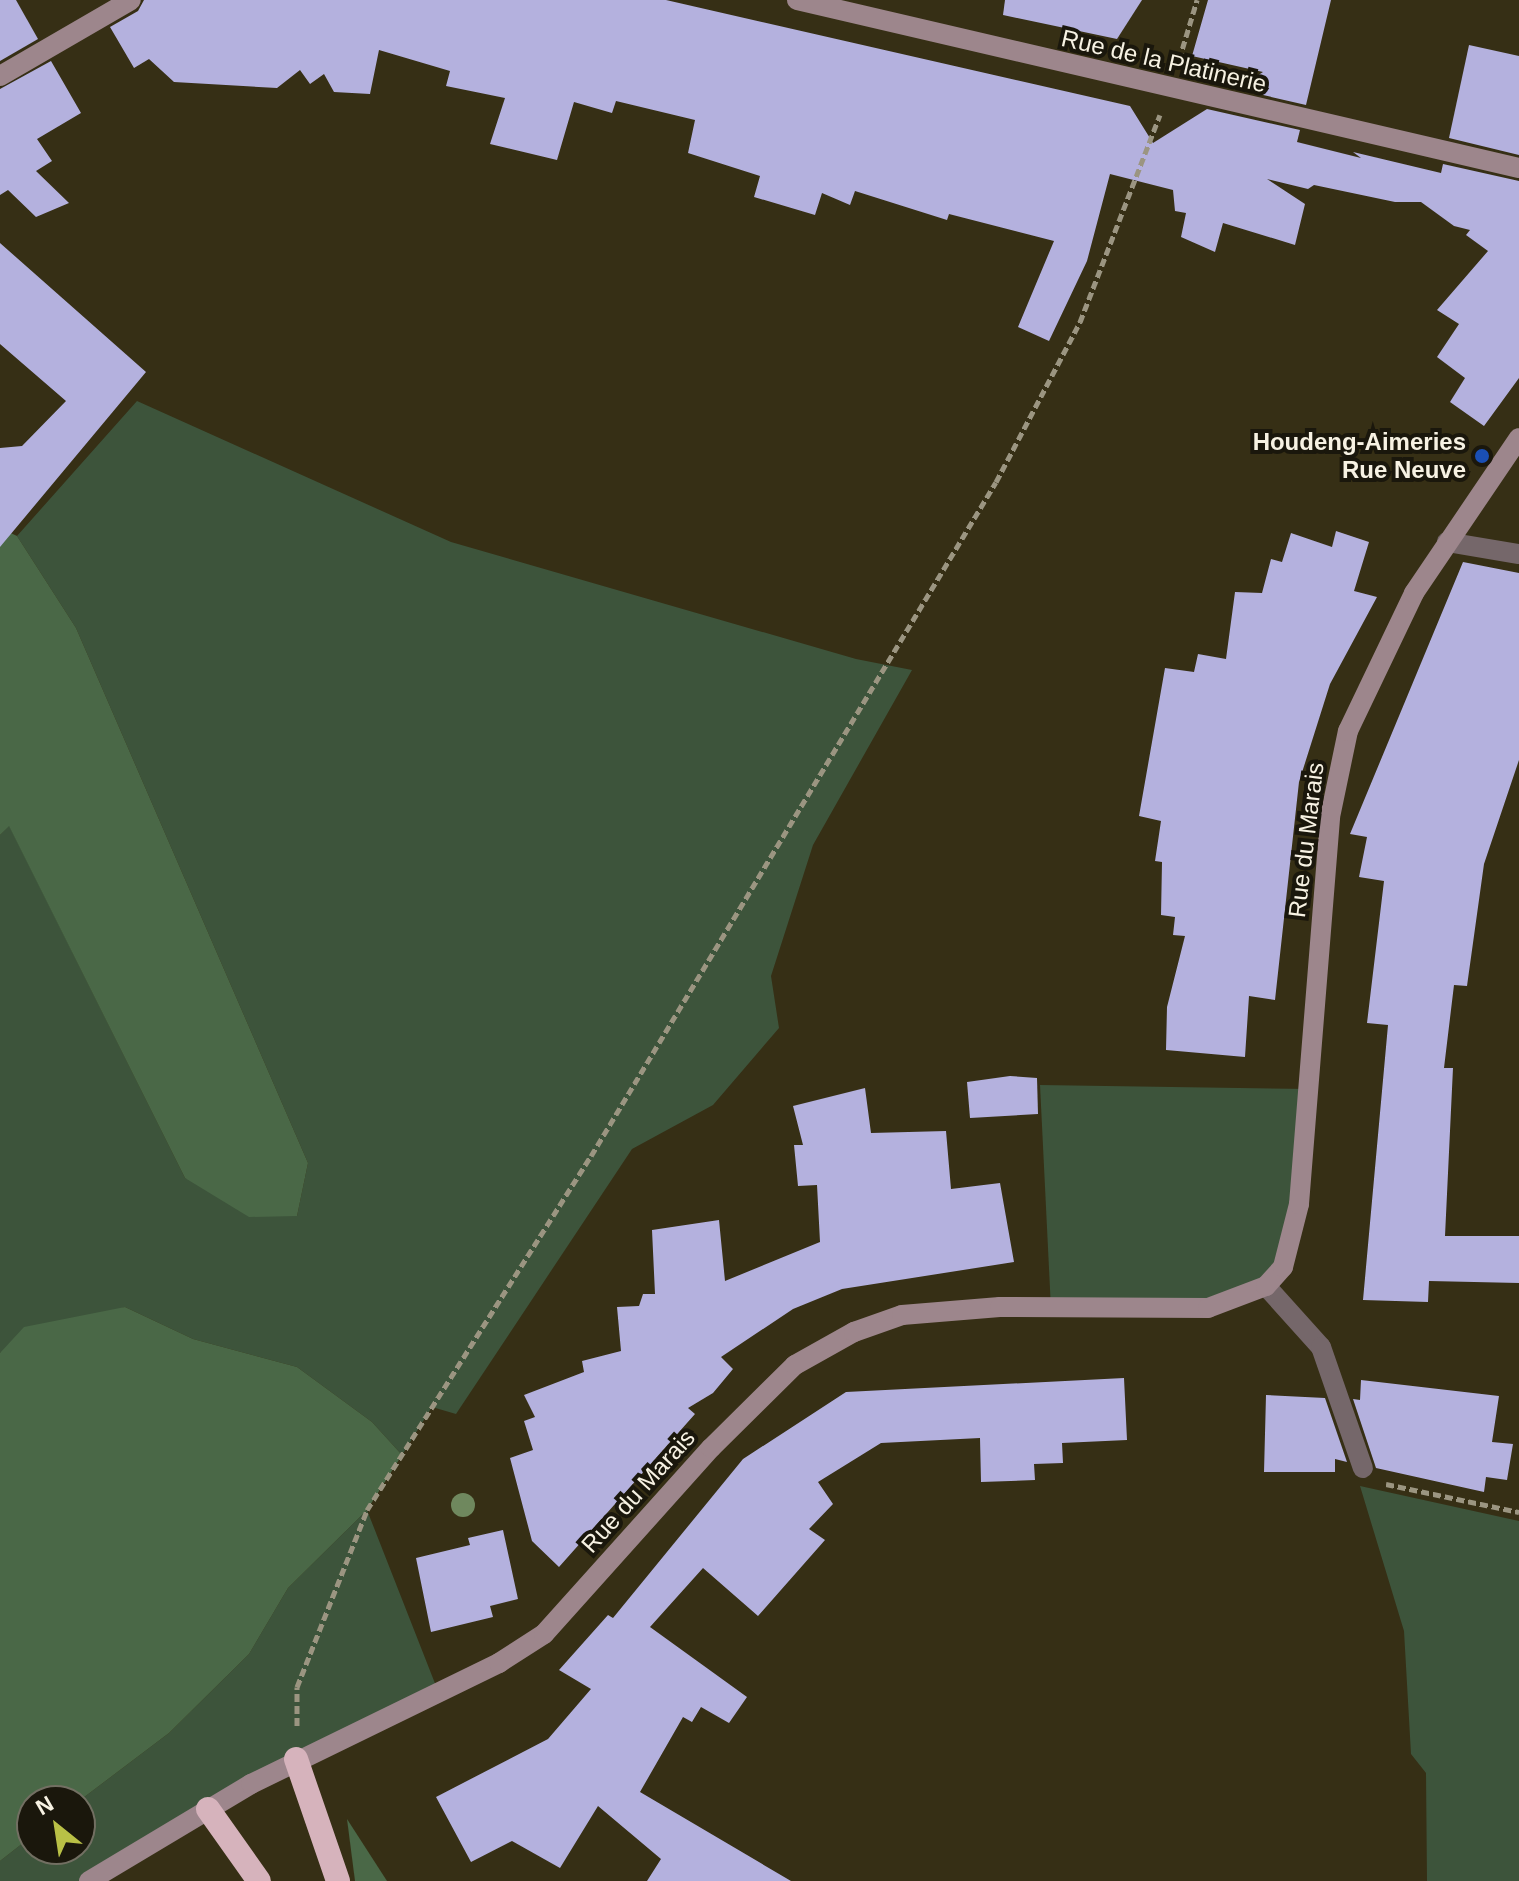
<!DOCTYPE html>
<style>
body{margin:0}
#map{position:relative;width:1519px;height:1881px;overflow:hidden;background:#362f15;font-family:Helvetica,sans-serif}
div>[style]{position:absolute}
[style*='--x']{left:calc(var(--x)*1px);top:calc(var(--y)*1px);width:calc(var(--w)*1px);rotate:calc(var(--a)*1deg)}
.green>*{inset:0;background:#3d543b}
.forest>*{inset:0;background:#4a6847}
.building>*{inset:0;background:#b4b1de}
.path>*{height:5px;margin-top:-2.5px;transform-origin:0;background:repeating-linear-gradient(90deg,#9b9581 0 8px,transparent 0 12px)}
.street>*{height:20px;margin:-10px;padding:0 10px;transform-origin:10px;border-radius:10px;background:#75676a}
.secondary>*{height:20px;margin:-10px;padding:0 10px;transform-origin:10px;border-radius:10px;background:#9d868c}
.highway>*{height:24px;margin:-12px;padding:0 12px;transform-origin:12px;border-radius:12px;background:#d6b3bc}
.trees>*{width:24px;height:24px;margin:-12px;border-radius:50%;background:#6f885e}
.dots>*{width:22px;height:22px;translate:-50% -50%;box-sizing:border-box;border:4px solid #1a170c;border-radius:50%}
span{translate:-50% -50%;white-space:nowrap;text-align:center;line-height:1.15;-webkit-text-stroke:8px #1a170c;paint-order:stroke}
.street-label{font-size:24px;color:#f7f2e3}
.poi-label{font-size:24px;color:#f7f2e3;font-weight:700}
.right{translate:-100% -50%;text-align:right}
.north{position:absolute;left:16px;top:1785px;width:80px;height:80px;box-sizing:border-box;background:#1a170c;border:2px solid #726f62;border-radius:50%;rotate:330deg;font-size:22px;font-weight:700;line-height:32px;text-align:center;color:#f7f2e3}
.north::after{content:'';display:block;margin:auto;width:28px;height:36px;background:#b9c046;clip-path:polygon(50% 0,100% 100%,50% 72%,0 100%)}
</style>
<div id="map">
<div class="green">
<i style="clip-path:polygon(137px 401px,451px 542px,856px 659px,912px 670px,813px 845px,771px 976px,779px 1028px,713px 1105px,632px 1149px,456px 1414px,432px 1407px,402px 1455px,372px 1422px,297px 1367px,193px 1339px,125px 1307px,0 1353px,0 835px,9px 825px,185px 1178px,297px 1216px,308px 1163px,76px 628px,17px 536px)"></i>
<i style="clip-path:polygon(1040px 1085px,1308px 1089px,1290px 1244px,1245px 1298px,1051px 1309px)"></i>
<i style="clip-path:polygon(1360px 1486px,1519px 1521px,1519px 1881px,1427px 1881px,1426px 1773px,1411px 1754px,1404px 1631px)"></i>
<i style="clip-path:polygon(367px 1510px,438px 1691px,89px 1881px,0 1881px,0 1861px,32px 1836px,32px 1849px,80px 1849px,79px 1801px,169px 1733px,249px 1654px,288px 1588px)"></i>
</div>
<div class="forest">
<i style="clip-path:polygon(0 528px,17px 536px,76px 628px,308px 1163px,297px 1216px,249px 1217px,185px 1178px,9px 826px,0 835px)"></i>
<i style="clip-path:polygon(125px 1307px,193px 1339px,297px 1367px,372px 1422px,402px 1455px,367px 1510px,288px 1588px,249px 1654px,169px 1733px,79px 1801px,32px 1801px,32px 1836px,0 1861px,0 1353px,24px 1327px)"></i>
<i style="clip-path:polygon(347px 1819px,387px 1881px,355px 1881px)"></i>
</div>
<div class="building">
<i style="clip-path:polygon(0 0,16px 0,38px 39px,0 61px)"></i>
<i style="clip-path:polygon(144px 0,666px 0,1130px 106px,1153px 143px,1207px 109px,1300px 130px,1297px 142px,1361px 158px,1353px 152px,1441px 173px,1443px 164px,1519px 181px,1519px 378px,1484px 426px,1450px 402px,1465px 378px,1437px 357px,1459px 324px,1437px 310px,1488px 251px,1466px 235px,1470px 230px,1454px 226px,1421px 202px,1395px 202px,1314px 185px,1308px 189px,1267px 179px,1305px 204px,1295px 245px,1223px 223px,1215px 252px,1181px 237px,1186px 213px,1175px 211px,1173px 190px,1110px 174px,1087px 261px,1049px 341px,1018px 327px,1054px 241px,949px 214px,947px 220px,855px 191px,850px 205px,822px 193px,815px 215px,754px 197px,760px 176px,688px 153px,695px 120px,616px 101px,612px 113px,574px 102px,557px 160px,490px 144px,505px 98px,446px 86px,450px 71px,379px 50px,370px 94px,334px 92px,324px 74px,310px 84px,300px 70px,277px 88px,174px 82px,149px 59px,134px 68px,110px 27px,138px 11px)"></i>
<i style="clip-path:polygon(1005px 0,1142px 0,1117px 39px,1003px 15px)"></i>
<i style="clip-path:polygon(1208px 0,1331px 0,1306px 105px,1237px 89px,1263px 72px,1192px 56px)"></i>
<i style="clip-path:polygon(1469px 45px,1519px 56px,1519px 155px,1449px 138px)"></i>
<i style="clip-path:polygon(51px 61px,81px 113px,37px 139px,52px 161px,36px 171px,69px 203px,36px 217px,8px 190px,0 195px,0 89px)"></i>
<i style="clip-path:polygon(0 243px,146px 372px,0 547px,0 448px,22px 446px,66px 401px,0 344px)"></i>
<i style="clip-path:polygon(1336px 531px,1369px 542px,1354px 591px,1377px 597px,1330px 684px,1299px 782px,1275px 1000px,1249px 996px,1245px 1057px,1166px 1050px,1167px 1007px,1185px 936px,1173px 935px,1175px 917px,1161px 915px,1162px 862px,1155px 861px,1161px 821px,1139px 816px,1165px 668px,1194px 672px,1198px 654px,1226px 659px,1235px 592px,1262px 593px,1271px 559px,1282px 562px,1291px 533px,1332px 547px)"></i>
<i style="clip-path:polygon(1463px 562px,1519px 573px,1519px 760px,1484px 864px,1467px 986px,1454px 985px,1444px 1068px,1453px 1068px,1445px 1236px,1519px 1236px,1519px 1283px,1429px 1281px,1428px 1302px,1363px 1300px,1388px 1025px,1367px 1023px,1384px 881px,1359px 877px,1367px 837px,1350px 834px)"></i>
<i style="clip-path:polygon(1010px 1076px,1037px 1078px,1038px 1114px,970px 1118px,967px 1082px)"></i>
<i style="clip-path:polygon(865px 1088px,871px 1133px,946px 1131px,951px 1189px,1000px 1183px,1014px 1262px,842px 1289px,793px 1309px,721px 1357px,733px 1369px,713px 1393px,688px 1408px,695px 1414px,559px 1567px,532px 1541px,510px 1458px,533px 1450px,524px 1421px,535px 1417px,524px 1395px,584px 1372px,582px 1361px,621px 1351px,617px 1307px,639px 1306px,643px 1294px,655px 1294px,652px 1230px,719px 1220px,725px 1281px,820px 1242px,817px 1185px,798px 1186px,794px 1145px,803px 1145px,793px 1106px)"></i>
<i style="clip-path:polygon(1124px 1378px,1127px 1440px,1062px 1443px,1063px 1463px,1034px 1464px,1035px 1480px,981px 1482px,980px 1438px,881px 1443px,818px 1482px,833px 1504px,809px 1529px,825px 1540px,758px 1616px,703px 1568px,650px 1627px,747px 1697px,729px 1723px,701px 1707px,692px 1722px,683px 1717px,640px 1792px,791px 1881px,647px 1881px,661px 1859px,598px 1806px,560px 1868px,512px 1841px,471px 1862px,436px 1797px,548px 1739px,591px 1689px,559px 1670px,608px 1615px,613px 1618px,743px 1459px,846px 1392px)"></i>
<i style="clip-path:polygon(1361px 1380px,1499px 1396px,1492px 1442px,1513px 1444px,1507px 1480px,1486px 1477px,1484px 1492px,1376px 1468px,1353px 1399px,1360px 1400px)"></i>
<i style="clip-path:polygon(1266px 1395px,1325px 1398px,1347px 1462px,1335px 1459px,1335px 1472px,1264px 1472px)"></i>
<i style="clip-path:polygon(503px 1530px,518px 1599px,490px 1606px,493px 1617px,431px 1632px,416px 1558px,470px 1545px,468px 1538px)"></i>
</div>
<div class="path">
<i style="--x:1179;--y:60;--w:63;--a:-73.3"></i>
<i style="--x:1386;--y:1484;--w:136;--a:11.9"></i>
<i style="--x:297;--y:1726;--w:39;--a:-90"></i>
<i style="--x:297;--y:1687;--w:190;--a:-68.4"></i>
<i style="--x:367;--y:1510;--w:419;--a:-57.7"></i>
<i style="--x:591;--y:1156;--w:786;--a:-59"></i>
<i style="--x:996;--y:482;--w:181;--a:-62.3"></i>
<i style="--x:1080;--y:322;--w:222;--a:-68.9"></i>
</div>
<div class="street">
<i style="--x:1447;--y:542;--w:73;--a:9.5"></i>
<i style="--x:1266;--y:1286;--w:82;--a:48"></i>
<i style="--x:1321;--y:1347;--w:128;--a:70.9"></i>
</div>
<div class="secondary">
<i style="--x:797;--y:0;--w:741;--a:13.1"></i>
<i style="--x:0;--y:76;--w:151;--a:-30.1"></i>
<i style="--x:89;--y:1881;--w:189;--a:-30.9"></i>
<i style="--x:251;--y:1784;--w:276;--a:-26"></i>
<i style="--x:499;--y:1663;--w:54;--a:-32.8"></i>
<i style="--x:544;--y:1634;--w:250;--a:-48.1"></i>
<i style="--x:711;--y:1448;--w:118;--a:-44.7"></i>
<i style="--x:795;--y:1365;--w:68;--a:-29.2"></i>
<i style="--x:854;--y:1332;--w:51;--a:-19.5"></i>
<i style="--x:902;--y:1315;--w:98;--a:-4.7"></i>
<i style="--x:1000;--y:1307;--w:208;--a:0.3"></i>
<i style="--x:1208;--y:1308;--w:62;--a:-20.8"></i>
<i style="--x:1266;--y:1286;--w:25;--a:-48"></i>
<i style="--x:1283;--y:1267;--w:65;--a:-75.7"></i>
<i style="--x:1299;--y:1204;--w:388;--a:-85.4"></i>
<i style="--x:1330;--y:817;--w:88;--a:-78.2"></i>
<i style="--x:1348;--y:731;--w:153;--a:-64.4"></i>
<i style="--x:1414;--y:593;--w:187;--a:-55.9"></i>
</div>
<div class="highway">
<i style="--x:296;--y:1759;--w:129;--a:71"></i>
<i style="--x:208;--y:1809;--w:88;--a:54.7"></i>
</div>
<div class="trees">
<i style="left:463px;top:1505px"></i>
</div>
<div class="dots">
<i style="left:1482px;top:456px;background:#1a4fb4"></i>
</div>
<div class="street-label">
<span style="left:1164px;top:61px;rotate:13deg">Rue de la Platinerie</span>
<span style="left:1306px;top:840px;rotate:-83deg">Rue du Marais</span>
<span style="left:638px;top:1491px;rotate:-48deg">Rue du Marais</span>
</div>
<div class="poi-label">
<span class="right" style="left:1466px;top:456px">Houdeng-Aimeries<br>Rue Neuve</span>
</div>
<div class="north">N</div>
</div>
